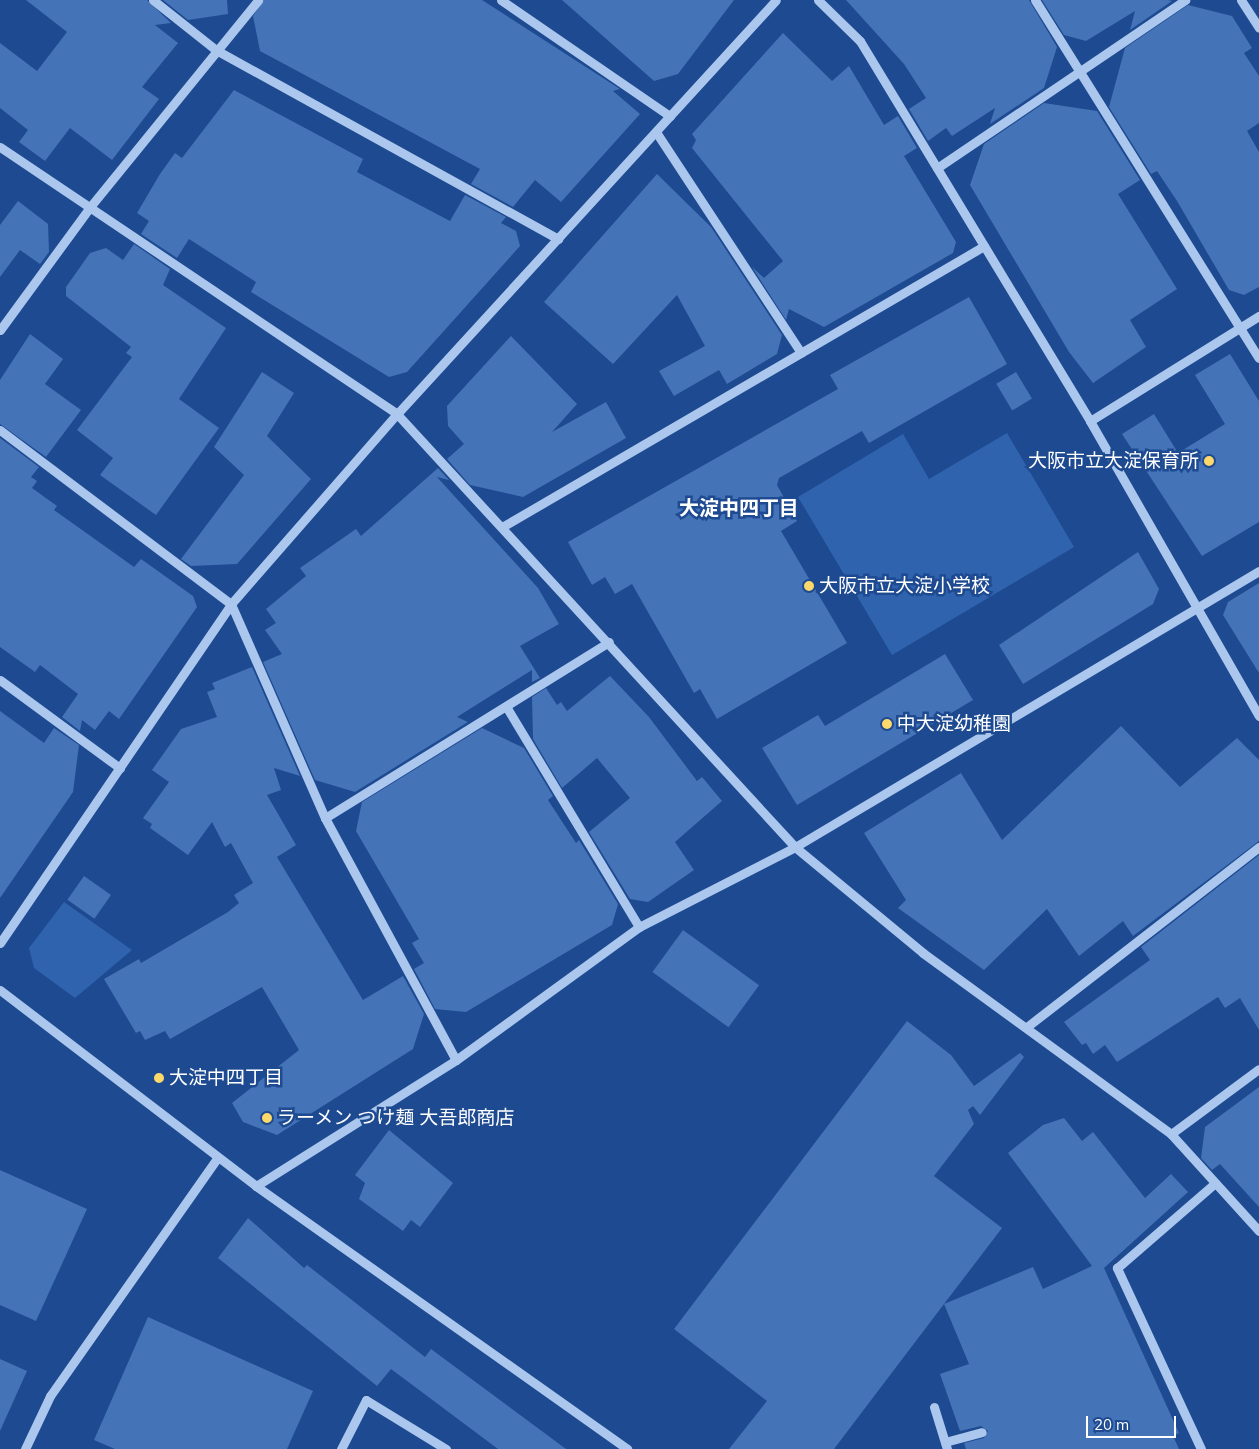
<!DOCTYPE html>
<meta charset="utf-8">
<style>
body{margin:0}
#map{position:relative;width:1259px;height:1449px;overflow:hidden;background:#1d4a90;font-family:Mulish,"Noto Sans JP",sans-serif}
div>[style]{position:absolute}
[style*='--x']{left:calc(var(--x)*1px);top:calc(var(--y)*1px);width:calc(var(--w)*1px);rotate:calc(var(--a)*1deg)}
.green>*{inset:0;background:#3063ae}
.building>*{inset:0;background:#4573b8;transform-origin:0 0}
.minor>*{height:9px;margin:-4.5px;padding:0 4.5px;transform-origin:4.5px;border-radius:4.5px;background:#acc7ee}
.dots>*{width:14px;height:14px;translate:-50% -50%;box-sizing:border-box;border:2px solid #1d4a90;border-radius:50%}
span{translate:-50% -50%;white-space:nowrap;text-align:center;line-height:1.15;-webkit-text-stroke:5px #1d4a90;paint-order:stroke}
.poi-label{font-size:19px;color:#fff}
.right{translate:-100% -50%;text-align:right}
.left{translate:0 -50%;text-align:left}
.neighbourhood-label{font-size:20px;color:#fff;font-weight:700}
.scale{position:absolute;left:1086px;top:1416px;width:90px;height:22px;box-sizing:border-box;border:2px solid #fff;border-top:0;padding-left:6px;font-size:15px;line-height:18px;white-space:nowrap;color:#fff;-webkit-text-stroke:4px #1d4a90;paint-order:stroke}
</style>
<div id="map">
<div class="green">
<i style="clip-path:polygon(1007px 433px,1074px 547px,892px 655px,798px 497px,903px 434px,929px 479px)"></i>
<i style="clip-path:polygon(64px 902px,132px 950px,75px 998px,34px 968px,29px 948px)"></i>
</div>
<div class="building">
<i style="clip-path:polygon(26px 0,147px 0,171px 23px,155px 25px,178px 43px,142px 87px,159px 99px,112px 160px,70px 128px,45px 161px,19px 142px,28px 130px,0 108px,0 43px,37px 71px,67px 32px)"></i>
<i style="clip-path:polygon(163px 0,227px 0,228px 14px,188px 20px)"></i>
<i style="clip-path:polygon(264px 0,482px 0,620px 89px,613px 91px,640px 114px,561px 202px,535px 180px,513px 207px,471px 184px,480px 169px,260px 51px,253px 16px)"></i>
<i style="clip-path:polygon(562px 0,734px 0,678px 74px,654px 81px)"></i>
<i style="clip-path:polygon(846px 0,1029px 0,1057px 47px,1044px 88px,990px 124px,995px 108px,952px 136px,946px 128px,928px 141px,909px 109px,926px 98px,904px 64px)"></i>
<i style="clip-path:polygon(1042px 0,1168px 0,1172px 1px,1130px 30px,1135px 11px,1086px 41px,1064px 35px)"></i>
<i style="clip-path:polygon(1188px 5px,1232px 16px,1252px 48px,1244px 53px,1259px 76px,1259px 123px,1247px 131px,1259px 152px,1259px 287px,1244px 295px,1229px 290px,1177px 201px,1157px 171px,1151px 174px,1109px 107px,1125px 48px)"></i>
<i style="clip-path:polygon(783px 33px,832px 81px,849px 66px,884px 125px,898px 116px,917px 148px,904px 156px,956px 242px,953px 253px,824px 327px,789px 309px,786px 320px,752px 267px,764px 278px,783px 261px,692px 148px,696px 140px,692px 134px)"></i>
<i style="clip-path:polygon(234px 90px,363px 159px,357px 172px,450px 221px,465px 195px,506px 217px,501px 223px,516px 231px,520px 246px,407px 372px,389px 377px,251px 292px,256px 282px,189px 239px,177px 258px,141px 234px,149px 221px,137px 213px,160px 174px,175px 153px,182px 158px)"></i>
<i style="clip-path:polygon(1044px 103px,1097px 111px,1140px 180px,1118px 194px,1177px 289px,1130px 320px,1146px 347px,1093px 383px,1069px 352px,970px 185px,984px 144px)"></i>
<i style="clip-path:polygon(657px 174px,711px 227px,782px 335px,777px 354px,727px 384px,719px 370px,674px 396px,659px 371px,705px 346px,677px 295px,613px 364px,544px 302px)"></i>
<i style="clip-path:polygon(18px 201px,48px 224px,49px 252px,40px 264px,20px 250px,0 277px,0 225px)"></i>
<i style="clip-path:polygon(134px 244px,170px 269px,163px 285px,226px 328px,179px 399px,219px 428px,156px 515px,100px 475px,113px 458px,77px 430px,132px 357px,126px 353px,131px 347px,66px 296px,66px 287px,90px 253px,106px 248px,123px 260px)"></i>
<i style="clip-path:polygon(969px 297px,1007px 364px,869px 443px,862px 431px,779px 478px,777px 485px,797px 521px,781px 531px,847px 643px,717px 719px,700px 689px,694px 693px,632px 584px,615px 594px,605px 577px,592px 585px,568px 542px,838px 389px,830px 375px)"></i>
<i style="clip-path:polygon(30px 334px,63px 359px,45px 384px,81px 410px,46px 457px,0 424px,0 380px)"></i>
<i style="clip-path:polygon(511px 336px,577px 404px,552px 432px,606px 402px,626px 438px,523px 497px,470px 485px,447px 459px,464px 444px,448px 426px,447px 406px)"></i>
<i style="clip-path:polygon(1230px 354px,1259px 401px,1259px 522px,1202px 556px,1122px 434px,1154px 414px,1178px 453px,1225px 424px,1195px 375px)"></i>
<i style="clip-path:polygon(262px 372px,294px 393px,267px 436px,311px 479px,237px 564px,191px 566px,181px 559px,244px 475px,214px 447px)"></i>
<i style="left:1016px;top:372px;width:31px;height:23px;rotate:59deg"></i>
<i style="clip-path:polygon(0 438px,39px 467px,31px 477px,37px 481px,32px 488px,57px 506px,54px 510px,134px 567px,141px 559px,193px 596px,197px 607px,119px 719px,109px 711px,95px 730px,82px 720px,80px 731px,62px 717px,78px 694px,40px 665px,35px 672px,0 647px)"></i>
<i style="clip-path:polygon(438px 468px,449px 480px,437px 477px,538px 588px,559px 624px,520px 646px,540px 678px,532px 682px,532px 670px,457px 717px,468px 722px,355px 792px,315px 780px,263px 662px,282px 654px,265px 630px,276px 623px,266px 609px,306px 576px,300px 568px,356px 529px,361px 536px)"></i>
<i style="clip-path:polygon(1138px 552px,1159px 589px,1153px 604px,1023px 684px,999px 645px)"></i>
<i style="clip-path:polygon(1259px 583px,1259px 673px,1223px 615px,1228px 602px)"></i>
<i style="clip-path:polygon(945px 654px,973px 700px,797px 805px,762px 748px,818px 715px,825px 726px)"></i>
<i style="clip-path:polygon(252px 667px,300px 776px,274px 768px,281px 790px,267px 795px,296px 845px,277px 857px,363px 1000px,403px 976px,424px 1014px,413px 1049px,277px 1135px,243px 1122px,232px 1103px,299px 1050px,262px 987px,170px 1039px,165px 1031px,145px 1040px,140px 1031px,136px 1033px,104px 979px,139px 959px,141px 963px,228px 912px,239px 903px,234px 895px,253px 883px,231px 843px,225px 847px,212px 822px,188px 855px,150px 828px,152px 824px,143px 818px,169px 782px,152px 770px,181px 729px,217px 717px,207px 692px,215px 689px,212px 683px)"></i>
<i style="clip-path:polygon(610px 676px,649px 717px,697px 781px,702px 777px,722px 801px,675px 842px,694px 870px,648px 902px,630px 899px,589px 832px,630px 798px,597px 758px,562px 788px,533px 739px,532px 697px,546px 688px,557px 705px,561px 702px,567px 711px)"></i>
<i style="clip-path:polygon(0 711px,44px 743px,54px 728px,79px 745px,73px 792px,0 898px)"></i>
<i style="clip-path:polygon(1121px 726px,1180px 787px,1237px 738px,1259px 760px,1259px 841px,1133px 936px,1123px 921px,1079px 956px,1047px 909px,984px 970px,898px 908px,906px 900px,864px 833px,961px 773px,1002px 840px)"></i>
<i style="clip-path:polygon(482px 728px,524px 748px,553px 796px,548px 800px,576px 843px,579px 840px,618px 904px,612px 925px,466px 1012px,435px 1009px,414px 969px,424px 963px,412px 943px,419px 939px,356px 831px,362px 802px)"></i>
<i style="clip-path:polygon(1259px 855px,1259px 1030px,1240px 998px,1225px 1008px,1218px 997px,1117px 1062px,1105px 1045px,1093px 1054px,1086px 1043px,1082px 1045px,1064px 1022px,1150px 960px,1141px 947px)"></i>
<i style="left:84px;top:876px;width:33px;height:29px;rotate:35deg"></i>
<i style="left:683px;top:930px;width:94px;height:52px;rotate:36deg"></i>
<i style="clip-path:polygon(907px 1021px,951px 1055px,974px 1086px,1020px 1053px,1024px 1057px,980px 1115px,973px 1106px,968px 1110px,974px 1124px,934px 1176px,1002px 1228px,944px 1304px,1033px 1267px,1043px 1289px,1092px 1266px,1008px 1153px,1043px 1125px,1064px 1118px,1082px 1141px,1093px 1132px,1145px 1198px,1171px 1174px,1188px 1192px,1104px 1268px,1179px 1433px,1173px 1436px,1179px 1449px,966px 1449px,964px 1443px,984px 1438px,988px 1431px,981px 1426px,960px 1431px,940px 1374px,969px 1364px,944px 1304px,834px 1449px,729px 1449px,767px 1401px,674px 1329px)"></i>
<i style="clip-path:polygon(1259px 1087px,1259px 1207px,1220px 1164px,1212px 1170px,1201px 1158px,1205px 1127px)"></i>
<i style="clip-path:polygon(389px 1130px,453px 1183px,420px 1227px,411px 1220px,403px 1231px,359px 1199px,365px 1183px,355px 1175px)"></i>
<i style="clip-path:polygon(0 1170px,87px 1209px,36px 1321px,0 1305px)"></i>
<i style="clip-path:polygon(248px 1218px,304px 1268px,307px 1265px,425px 1357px,431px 1349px,566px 1449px,498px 1449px,391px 1369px,377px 1386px,218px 1258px)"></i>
<i style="clip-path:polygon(148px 1317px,313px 1391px,287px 1449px,115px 1449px,94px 1440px)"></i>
<i style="clip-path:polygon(0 1359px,27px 1371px,0 1431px)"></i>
</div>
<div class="minor">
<i style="--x:153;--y:0;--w:80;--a:38.4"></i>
<i style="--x:216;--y:50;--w:391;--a:28.9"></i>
<i style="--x:501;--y:0;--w:205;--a:34.5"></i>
<i style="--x:818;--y:0;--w:59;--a:44.3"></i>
<i style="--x:860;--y:41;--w:444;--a:58.8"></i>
<i style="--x:1090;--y:421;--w:340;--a:60.2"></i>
<i style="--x:1035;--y:0;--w:422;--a:58"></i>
<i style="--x:1241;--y:0;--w:33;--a:57"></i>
<i style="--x:656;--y:132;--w:264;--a:56.7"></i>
<i style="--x:0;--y:147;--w:478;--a:33.9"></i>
<i style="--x:397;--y:414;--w:588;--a:47.41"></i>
<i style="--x:795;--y:847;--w:166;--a:39.6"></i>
<i style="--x:923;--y:953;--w:307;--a:36.1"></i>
<i style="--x:1171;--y:1134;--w:131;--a:47.8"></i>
<i style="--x:937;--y:168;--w:300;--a:-34.1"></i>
<i style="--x:0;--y:330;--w:152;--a:-53.8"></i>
<i style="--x:90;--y:207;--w:267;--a:-50.9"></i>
<i style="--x:1090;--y:421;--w:199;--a:-31.9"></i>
<i style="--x:0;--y:430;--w:289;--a:37"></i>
<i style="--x:231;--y:604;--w:234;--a:66.3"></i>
<i style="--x:325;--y:818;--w:275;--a:61.6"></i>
<i style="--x:502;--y:527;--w:558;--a:-30.24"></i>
<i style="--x:0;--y:680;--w:149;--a:36.3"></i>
<i style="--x:507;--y:708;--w:256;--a:58.9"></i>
<i style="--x:325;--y:818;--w:334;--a:-31.8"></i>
<i style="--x:0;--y:943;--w:410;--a:-55.7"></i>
<i style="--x:231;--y:604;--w:252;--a:-48.9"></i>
<i style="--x:397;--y:414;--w:561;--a:-47.53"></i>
<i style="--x:0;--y:990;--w:322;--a:37.4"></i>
<i style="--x:256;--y:1186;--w:455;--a:35.3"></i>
<i style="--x:1028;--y:1026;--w:292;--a:-37.8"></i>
<i style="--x:1171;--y:1134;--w:109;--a:-36.5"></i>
<i style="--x:256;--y:1186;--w:236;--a:-32.2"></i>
<i style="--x:456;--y:1060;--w:226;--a:-36"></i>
<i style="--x:639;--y:927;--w:175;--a:-27.1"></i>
<i style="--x:795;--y:847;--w:540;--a:-30.75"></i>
<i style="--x:934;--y:1407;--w:44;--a:72.8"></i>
<i style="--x:945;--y:1442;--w:38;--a:-15"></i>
<i style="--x:25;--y:1449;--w:59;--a:-64.7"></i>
<i style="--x:50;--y:1396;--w:292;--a:-54.9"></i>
<i style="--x:341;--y:1449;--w:55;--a:-63"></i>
<i style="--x:366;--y:1400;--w:94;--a:31.5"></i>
<i style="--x:1201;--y:1449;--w:200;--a:-114.9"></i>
<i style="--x:1117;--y:1268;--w:130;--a:-40.9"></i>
</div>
<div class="dots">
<i style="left:1209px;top:461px;background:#fdd96b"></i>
<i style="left:809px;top:586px;background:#fdd96b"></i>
<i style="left:887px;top:724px;background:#fdd96b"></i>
<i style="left:159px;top:1078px;background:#fdd96b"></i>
<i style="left:267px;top:1118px;background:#fdd96b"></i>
</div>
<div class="poi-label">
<span class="right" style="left:1199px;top:461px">大阪市立大淀保育所</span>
<span class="left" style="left:819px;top:586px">大阪市立大淀小学校</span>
<span class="left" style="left:897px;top:724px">中大淀幼稚園</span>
<span class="left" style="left:169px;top:1078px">大淀中四丁目</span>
<span class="left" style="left:277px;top:1118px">ラーメン つけ麺 大吾郎商店</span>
</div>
<div class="neighbourhood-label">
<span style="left:739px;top:507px">大淀中四丁目</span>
</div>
<div class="scale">20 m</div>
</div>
